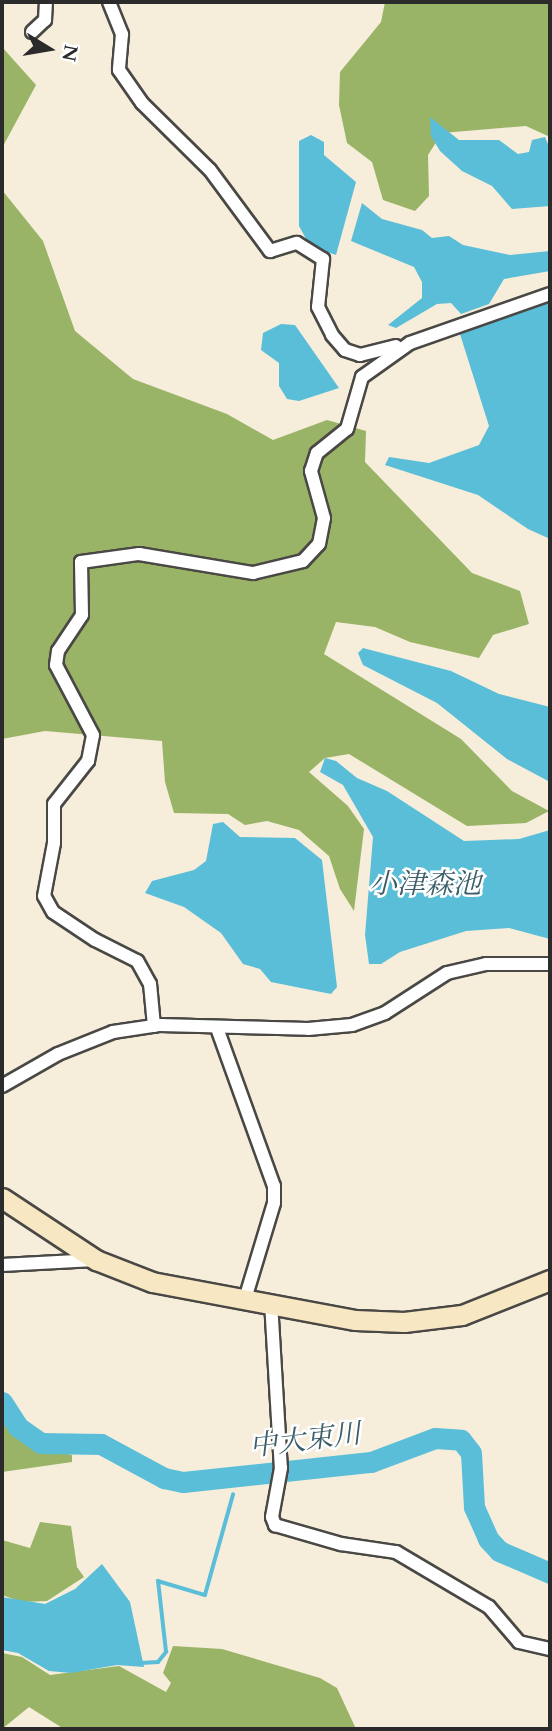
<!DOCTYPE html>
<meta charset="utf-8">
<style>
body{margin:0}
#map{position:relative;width:552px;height:1731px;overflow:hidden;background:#f6eddb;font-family:Cardo,"Noto Serif JP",serif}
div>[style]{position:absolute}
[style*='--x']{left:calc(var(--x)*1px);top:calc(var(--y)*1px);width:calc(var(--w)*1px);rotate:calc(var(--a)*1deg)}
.forest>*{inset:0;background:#99b466}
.water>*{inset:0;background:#5abed8}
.stream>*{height:3.5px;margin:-1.75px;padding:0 1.75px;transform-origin:1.75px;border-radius:1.75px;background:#5abed8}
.river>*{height:21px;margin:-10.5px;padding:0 10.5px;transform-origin:10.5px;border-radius:10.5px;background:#5abed8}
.roads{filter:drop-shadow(2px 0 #494845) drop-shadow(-2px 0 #494845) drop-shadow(0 2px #494845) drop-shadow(0 -2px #494845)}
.street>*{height:12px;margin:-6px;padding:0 6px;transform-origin:6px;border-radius:6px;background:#fff}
.secondary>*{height:19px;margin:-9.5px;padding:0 9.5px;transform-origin:9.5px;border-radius:9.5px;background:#f8e7c3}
span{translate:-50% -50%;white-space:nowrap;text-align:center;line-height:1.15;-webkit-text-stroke:5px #fff;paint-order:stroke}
.water-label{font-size:28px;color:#3b5e68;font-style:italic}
.frame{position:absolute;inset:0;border:4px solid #2b2b2b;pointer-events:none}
.north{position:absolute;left:14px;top:14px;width:70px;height:70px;-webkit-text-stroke:5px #fff;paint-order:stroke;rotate:101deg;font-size:19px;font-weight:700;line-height:28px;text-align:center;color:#2b2b2b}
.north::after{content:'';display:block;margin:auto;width:24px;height:32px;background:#2b2b2b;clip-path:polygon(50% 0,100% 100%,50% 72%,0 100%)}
</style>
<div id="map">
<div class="forest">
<i style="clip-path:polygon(385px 2px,550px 2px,550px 137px,526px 126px,442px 133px,428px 155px,429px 196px,415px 211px,383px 200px,372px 162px,347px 143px,339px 105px,340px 72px,381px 22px)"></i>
<i style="clip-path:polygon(2px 47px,36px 85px,2px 148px)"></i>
<i style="clip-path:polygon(2px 190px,43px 241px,75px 331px,133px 379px,227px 414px,273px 440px,327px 420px,366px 431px,365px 462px,472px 573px,520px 591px,529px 624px,493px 635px,479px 658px,410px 642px,375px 627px,336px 622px,324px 654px,461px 739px,512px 791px,549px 811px,526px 823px,467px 826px,349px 754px,325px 758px,309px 772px,348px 806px,364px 829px,354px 911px,340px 889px,329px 856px,299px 830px,267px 821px,245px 825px,228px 814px,174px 813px,165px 782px,162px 741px,45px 731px,2px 739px)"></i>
<i style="clip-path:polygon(2px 1416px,45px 1448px,72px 1455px,72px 1462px,2px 1472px)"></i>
<i style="clip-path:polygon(40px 1522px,71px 1526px,77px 1567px,84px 1577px,47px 1601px,22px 1602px,2px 1595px,2px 1540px,30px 1548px)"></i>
<i style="clip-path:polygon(173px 1646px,222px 1649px,320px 1678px,337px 1688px,356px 1729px,64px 1729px,29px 1707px,2px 1729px,2px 1653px,22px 1657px,50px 1675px,119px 1666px,166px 1692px,171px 1683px,163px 1673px)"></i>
</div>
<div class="water">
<i style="clip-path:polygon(430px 117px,459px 140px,499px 140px,518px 154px,529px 152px,532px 140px,545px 137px,550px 149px,550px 206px,512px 209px,492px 186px,462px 171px,440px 151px,431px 136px)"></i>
<i style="clip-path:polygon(311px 135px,324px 142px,324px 155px,356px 182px,336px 255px,310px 246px,299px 226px,299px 141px)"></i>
<i style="clip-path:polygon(362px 203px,382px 219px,422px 230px,432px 238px,449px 236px,463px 245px,510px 255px,550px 251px,550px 271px,504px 279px,489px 304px,461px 314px,451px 303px,437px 304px,396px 328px,388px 325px,422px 298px,422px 282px,414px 267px,351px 241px)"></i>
<i style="clip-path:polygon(550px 303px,550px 539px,528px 529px,478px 495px,385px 465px,389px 457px,429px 463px,479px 445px,489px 426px,459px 331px,504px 310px)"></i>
<i style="clip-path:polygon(281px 324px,295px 325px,339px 388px,299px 401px,287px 399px,279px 386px,279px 363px,261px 350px,263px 333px)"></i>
<i style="clip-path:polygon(363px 648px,451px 671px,499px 694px,550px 707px,550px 782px,507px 759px,437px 703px,363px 665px,358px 653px)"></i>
<i style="clip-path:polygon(325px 758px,336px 761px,357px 778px,387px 791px,464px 841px,519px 839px,550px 830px,550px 939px,509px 928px,466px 931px,400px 952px,381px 964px,369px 964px,365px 935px,373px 837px,343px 785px,320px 772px)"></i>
<i style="clip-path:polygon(223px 822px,240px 837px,295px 838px,322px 860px,337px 987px,331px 994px,271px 982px,260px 969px,243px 964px,221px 933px,184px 907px,145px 893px,152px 881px,194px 870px,206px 861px,213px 824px)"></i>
<i style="clip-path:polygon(102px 1564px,130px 1602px,144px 1667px,117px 1665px,71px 1673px,49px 1671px,18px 1653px,2px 1650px,2px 1597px,45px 1604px,75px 1589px)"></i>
</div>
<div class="stream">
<i style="--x:237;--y:1480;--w:5;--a:-68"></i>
<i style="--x:141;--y:1663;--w:17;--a:-3"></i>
<i style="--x:158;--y:1662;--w:13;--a:-51"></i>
<i style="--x:166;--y:1652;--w:71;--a:-96.4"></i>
<i style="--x:158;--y:1581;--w:49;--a:16.6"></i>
<i style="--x:205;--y:1595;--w:104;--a:-74.4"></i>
</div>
<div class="river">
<i style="--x:2;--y:1402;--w:30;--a:57"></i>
<i style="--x:18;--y:1427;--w:28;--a:35"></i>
<i style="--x:41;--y:1443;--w:60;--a:1"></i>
<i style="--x:101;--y:1444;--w:72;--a:28.4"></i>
<i style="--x:164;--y:1478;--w:19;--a:12"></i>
<i style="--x:183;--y:1482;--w:189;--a:-6.1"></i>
<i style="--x:371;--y:1462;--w:68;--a:-20.6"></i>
<i style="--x:435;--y:1438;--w:26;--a:4"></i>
<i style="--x:461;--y:1440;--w:16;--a:52"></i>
<i style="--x:471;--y:1453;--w:54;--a:86.8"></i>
<i style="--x:474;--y:1507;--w:35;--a:66"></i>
<i style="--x:488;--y:1539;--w:16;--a:47"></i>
<i style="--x:499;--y:1551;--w:56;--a:23.3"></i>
</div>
<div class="roads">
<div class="street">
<i style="--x:109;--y:2;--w:35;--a:68"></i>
<i style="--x:122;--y:34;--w:36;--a:95"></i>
<i style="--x:119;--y:70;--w:40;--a:55.1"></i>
<i style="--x:142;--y:103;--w:95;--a:44.6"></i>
<i style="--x:210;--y:170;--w:101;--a:53.5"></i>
<i style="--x:270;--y:251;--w:28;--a:-17"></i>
<i style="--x:297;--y:243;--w:31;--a:32"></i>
<i style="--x:323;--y:259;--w:48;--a:95.9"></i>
<i style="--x:318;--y:307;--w:31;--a:63"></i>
<i style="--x:332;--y:335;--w:20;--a:49"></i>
<i style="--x:345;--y:350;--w:16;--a:18"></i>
<i style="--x:360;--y:355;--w:37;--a:-14"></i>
<i style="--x:32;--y:32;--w:18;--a:-43"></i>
<i style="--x:45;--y:20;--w:18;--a:-87"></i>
<i style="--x:154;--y:1026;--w:42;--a:-95.4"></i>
<i style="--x:150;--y:984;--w:26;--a:-119"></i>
<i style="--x:137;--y:961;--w:47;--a:-153.4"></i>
<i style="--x:95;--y:940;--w:50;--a:-146.3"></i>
<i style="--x:53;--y:912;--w:18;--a:-119"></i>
<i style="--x:44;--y:896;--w:54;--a:-79.3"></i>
<i style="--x:54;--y:843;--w:39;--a:-90"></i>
<i style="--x:54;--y:804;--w:55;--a:-51.7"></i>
<i style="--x:88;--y:761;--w:26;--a:-79"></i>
<i style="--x:93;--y:735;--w:79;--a:-117.9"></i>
<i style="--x:56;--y:665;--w:14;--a:-82"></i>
<i style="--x:58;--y:651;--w:43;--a:-56.3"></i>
<i style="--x:82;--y:615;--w:53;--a:-91.1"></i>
<i style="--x:81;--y:562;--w:59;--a:-7.9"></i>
<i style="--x:139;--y:554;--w:116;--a:9.5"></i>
<i style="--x:253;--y:573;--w:51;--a:-13.5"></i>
<i style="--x:303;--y:561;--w:23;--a:-47"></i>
<i style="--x:319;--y:544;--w:26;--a:-79"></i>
<i style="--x:324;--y:518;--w:49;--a:-105.5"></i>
<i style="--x:311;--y:471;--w:19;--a:-72"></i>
<i style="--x:317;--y:453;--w:38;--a:-39"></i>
<i style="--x:347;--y:429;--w:54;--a:-73.9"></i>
<i style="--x:362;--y:377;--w:59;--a:-35.3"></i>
<i style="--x:410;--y:343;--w:148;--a:-19.3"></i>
<i style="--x:217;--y:1028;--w:168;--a:70.2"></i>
<i style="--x:274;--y:1186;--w:17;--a:90"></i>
<i style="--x:274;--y:1203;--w:97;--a:106.8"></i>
<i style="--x:2;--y:1086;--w:64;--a:-29.7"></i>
<i style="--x:58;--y:1054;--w:59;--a:-21.8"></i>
<i style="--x:113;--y:1032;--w:48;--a:-8.5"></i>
<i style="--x:160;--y:1025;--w:148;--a:1.5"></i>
<i style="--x:308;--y:1029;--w:44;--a:-5.2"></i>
<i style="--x:352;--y:1025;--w:35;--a:-20"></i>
<i style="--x:385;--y:1013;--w:74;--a:-32.8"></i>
<i style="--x:447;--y:973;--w:40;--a:-13"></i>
<i style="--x:486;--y:964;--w:64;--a:0"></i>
<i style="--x:2;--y:1265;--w:93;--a:-3.1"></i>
<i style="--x:271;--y:1302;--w:166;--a:86.6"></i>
<i style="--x:281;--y:1468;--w:50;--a:100.4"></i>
<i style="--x:272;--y:1517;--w:9;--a:69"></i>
<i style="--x:275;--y:1525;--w:69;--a:16.1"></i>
<i style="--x:341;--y:1544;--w:56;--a:8.3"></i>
<i style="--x:396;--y:1552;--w:108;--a:30.6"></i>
<i style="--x:489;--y:1607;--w:46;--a:49.4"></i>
<i style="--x:519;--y:1642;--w:32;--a:13"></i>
</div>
<div class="secondary">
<i style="--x:2;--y:1198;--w:113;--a:33.4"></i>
<i style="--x:96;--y:1260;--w:60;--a:21.4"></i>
<i style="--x:152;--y:1282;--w:207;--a:10.6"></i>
<i style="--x:355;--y:1320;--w:49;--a:2.3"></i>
<i style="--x:404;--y:1322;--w:58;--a:-6.9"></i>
<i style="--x:462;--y:1315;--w:95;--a:-21.7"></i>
</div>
</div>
<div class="water-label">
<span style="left:425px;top:884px">小津森池</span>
<span style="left:305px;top:1440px;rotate:-7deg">中大束川</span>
</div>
<div class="frame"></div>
<div class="north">N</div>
</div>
